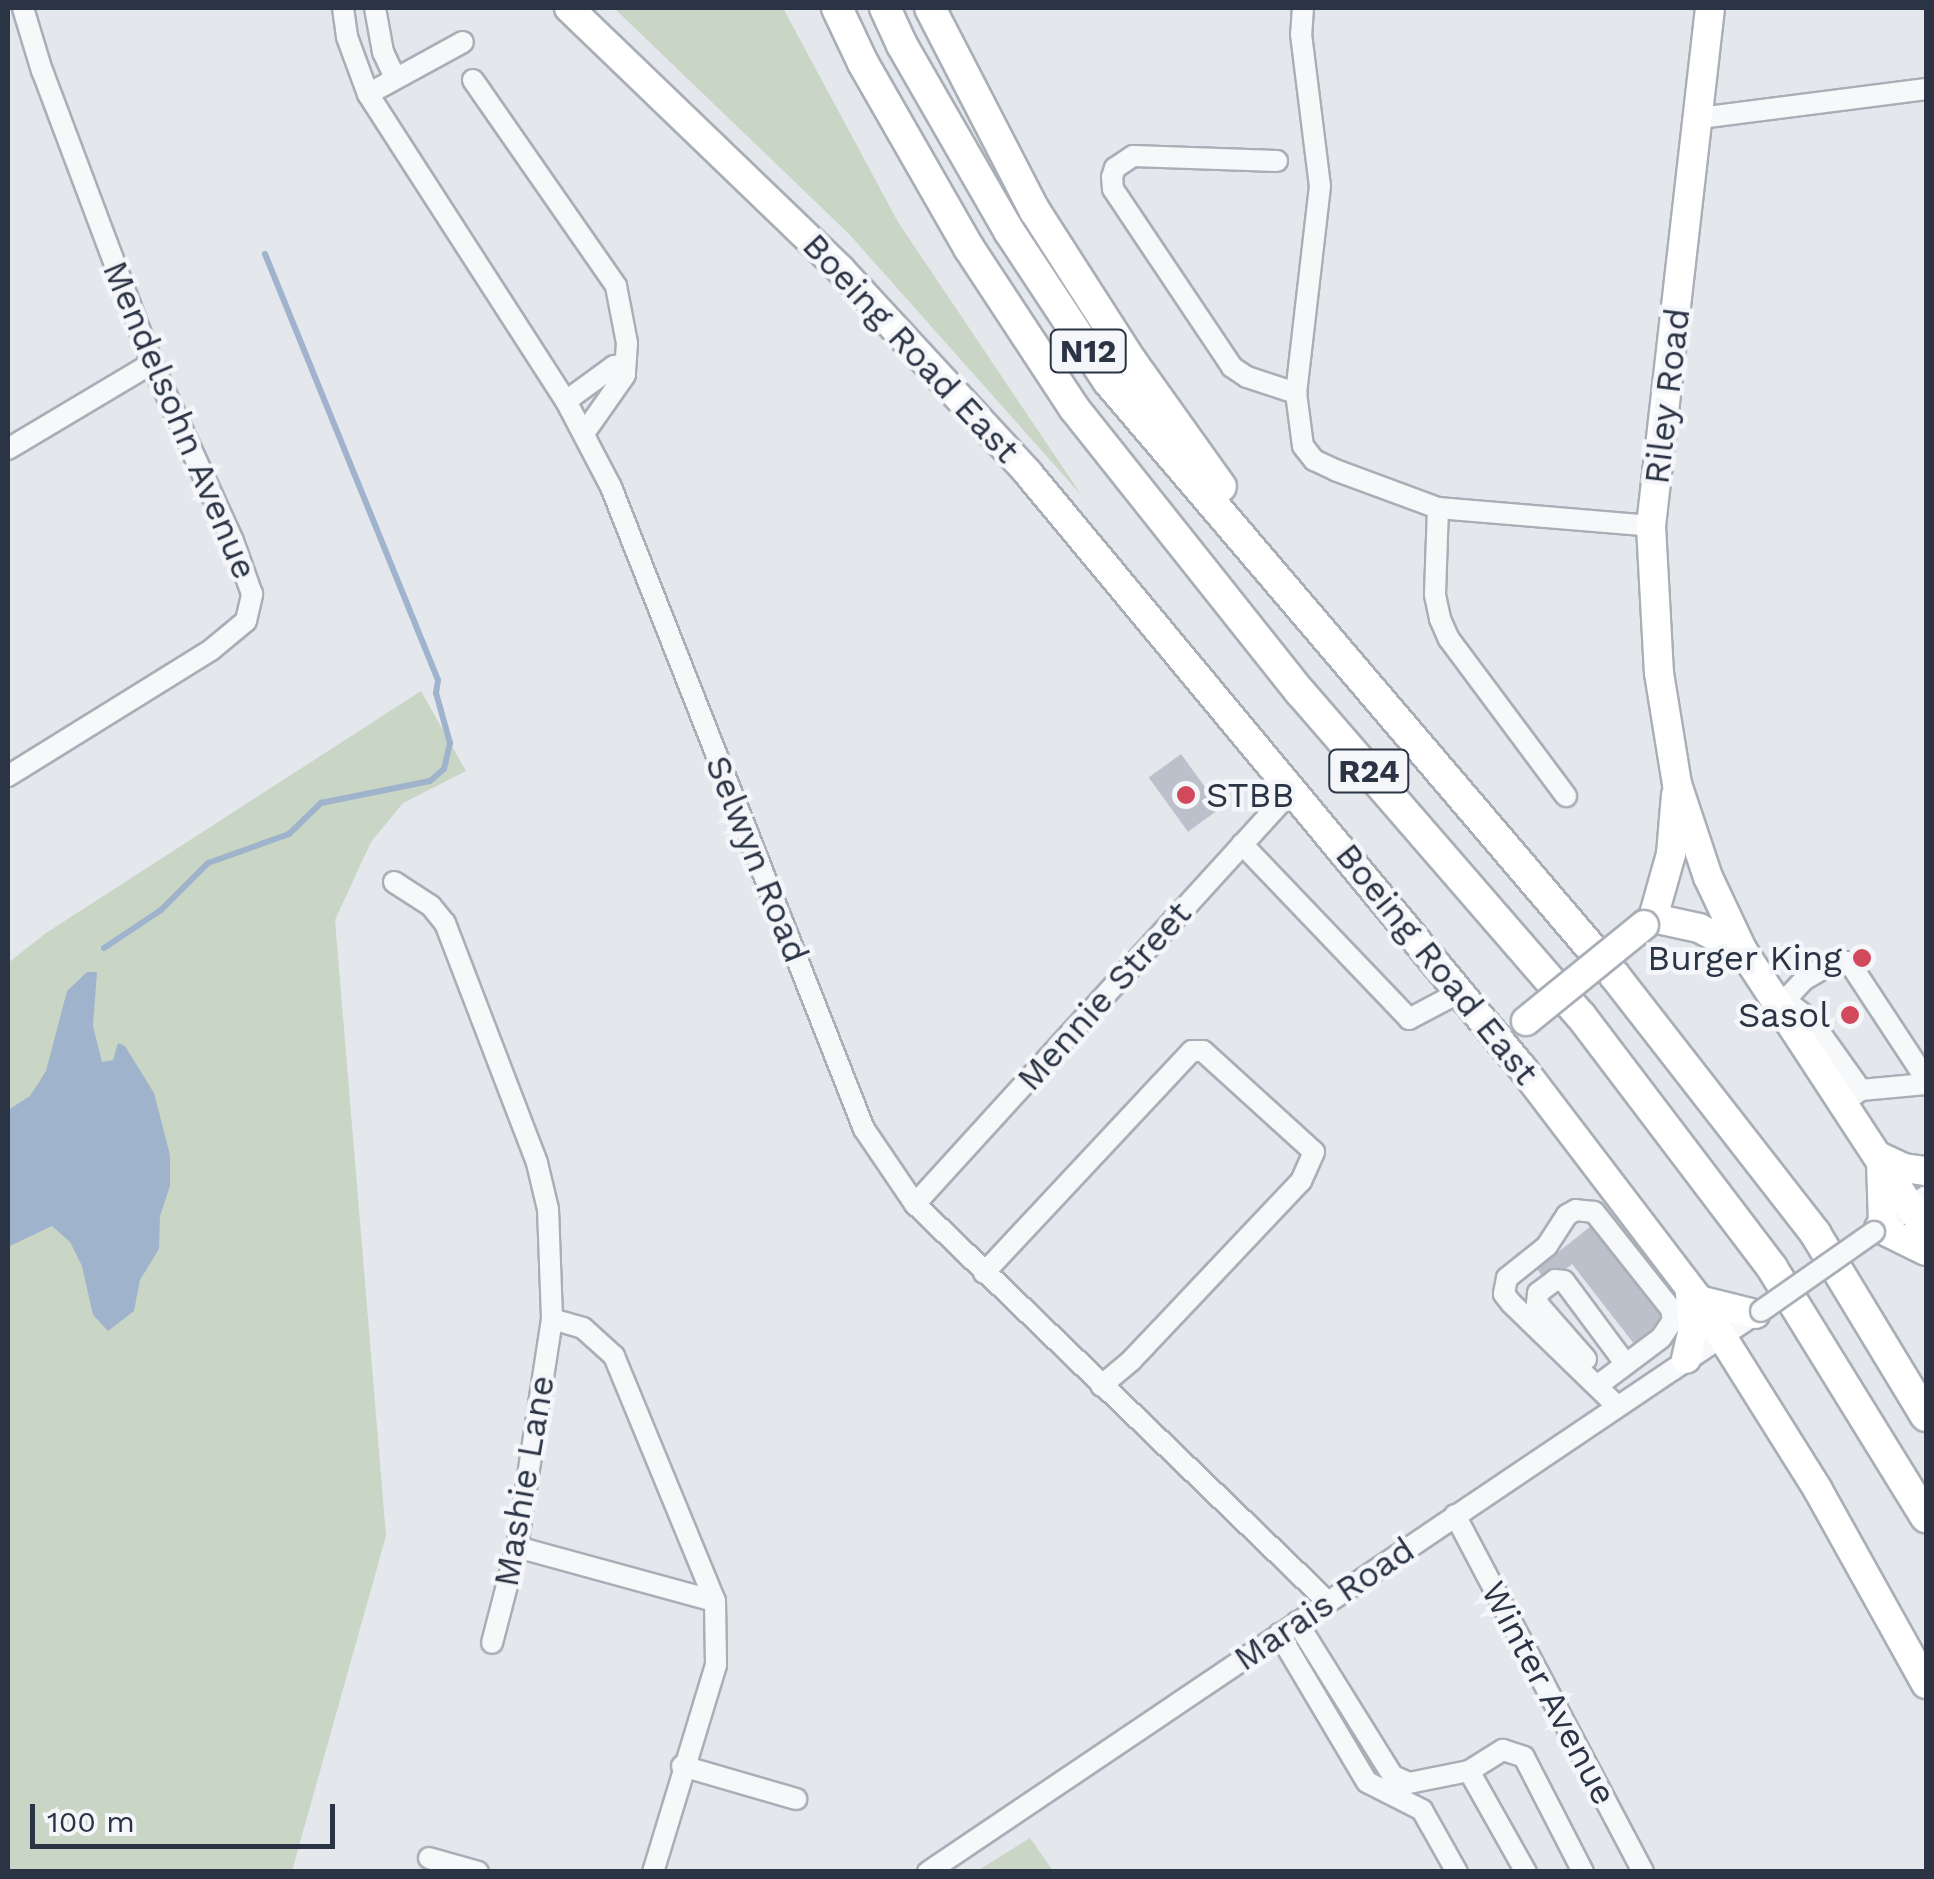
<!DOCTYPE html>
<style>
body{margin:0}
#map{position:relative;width:1934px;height:1879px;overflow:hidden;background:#e4e7ec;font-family:"Work Sans",sans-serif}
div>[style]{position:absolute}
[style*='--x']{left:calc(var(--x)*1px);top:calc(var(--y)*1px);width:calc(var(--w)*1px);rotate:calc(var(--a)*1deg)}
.green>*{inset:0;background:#c9d6c5}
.water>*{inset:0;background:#9fb4cc}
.stream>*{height:6px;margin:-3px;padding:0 3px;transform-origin:3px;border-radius:3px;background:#9fb4cc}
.building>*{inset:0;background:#bbc0ca;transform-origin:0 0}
.roads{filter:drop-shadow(2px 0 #a9aeb7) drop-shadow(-2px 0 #a9aeb7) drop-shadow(0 2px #a9aeb7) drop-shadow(0 -2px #a9aeb7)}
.minor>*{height:20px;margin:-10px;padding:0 10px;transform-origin:10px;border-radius:10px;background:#f7f8fa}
.major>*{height:28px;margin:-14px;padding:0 14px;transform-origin:14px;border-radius:14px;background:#fff}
.highway>*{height:30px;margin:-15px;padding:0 15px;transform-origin:15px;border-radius:15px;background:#fff}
.bridges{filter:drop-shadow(2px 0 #a9aeb7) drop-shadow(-2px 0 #a9aeb7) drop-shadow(0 2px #a9aeb7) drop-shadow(0 -2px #a9aeb7)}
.minor-bridge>*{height:20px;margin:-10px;padding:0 10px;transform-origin:10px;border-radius:10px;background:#f7f8fa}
.major-bridge>*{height:28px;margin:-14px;padding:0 14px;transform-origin:14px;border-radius:14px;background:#fff}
.dots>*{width:28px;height:28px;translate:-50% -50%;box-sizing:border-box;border:5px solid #f4f6f9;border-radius:50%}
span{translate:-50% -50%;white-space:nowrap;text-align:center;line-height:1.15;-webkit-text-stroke:9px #f4f6f9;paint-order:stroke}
.shield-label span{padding:2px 8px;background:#f4f6f9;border:2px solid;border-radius:8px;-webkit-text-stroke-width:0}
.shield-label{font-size:32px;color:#2b3445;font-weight:700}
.street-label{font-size:35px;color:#2b3445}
.poi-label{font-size:35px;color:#2b3445}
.left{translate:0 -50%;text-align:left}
.right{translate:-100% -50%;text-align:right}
.frame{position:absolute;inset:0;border:10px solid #2b3445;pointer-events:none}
.scale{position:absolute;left:30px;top:1804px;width:305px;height:45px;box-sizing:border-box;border:5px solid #2b3445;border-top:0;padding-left:12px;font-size:30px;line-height:35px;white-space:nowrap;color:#2b3445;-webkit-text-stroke:8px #f4f6f9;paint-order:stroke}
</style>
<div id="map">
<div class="green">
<i style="clip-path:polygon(614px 8px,783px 8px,898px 222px,1082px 496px,849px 234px)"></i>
<i style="clip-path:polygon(421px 691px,466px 771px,403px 803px,371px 842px,335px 920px,386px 1536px,292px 1871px,8px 1872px,8px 963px,46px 933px)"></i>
<i style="clip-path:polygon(1030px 1838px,1053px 1871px,977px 1871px)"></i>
</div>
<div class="water">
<i style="clip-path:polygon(87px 972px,97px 972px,93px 1026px,102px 1062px,113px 1060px,118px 1043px,125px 1046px,154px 1093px,170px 1155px,170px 1186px,160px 1216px,159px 1249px,140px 1280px,134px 1311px,108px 1331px,93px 1315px,82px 1266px,70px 1242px,52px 1226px,8px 1247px,8px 1110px,30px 1096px,46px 1071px,67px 991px)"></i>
</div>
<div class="stream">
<i style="--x:104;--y:948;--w:69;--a:-33.7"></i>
<i style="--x:161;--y:910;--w:66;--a:-45"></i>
<i style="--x:208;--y:863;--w:86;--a:-19.7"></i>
<i style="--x:289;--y:834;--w:45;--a:-44.1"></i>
<i style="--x:321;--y:803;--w:111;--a:-11.4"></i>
<i style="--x:430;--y:781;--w:18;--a:-41"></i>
<i style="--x:444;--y:769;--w:27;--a:-77"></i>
<i style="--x:450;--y:743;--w:52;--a:-105.6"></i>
<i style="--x:436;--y:693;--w:13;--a:-81"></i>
<i style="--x:438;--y:680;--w:460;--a:-112.1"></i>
</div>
<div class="building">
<i style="left:1181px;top:754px;width:67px;height:40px;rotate:54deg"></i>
<i style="clip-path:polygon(1591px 1226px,1666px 1321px,1635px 1345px,1572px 1264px,1548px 1284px,1537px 1269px)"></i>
</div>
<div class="roads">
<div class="minor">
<i style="--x:343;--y:8;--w:29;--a:82"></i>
<i style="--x:347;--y:37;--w:61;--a:69.8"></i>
<i style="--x:368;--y:94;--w:365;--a:57.2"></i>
<i style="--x:566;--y:401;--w:97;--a:62.4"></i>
<i style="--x:611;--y:487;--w:690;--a:68.49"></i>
<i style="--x:864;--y:1129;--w:91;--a:55.8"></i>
<i style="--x:915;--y:1204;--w:572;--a:43.94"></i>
<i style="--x:375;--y:8;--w:45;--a:79.7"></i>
<i style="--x:383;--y:52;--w:29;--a:65"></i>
<i style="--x:1303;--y:8;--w:26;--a:94"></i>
<i style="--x:1301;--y:34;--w:153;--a:82.9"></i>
<i style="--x:1320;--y:186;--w:208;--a:96.6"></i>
<i style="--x:1296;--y:393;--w:53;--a:82.5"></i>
<i style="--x:1303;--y:446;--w:18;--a:52"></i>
<i style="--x:1314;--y:460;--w:23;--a:25"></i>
<i style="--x:1335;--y:470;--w:110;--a:20.3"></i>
<i style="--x:1438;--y:508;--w:214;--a:4.8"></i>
<i style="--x:473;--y:80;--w:251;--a:55.2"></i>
<i style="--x:616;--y:286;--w:58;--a:79.1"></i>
<i style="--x:627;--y:343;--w:32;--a:94"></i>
<i style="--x:625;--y:375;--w:70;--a:125.1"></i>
<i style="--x:368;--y:94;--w:108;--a:-28.7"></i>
<i style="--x:1700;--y:118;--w:228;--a:-7.3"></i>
<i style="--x:1277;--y:161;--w:144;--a:-178"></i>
<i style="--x:1133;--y:156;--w:22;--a:146"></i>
<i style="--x:1115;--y:168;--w:9;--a:108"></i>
<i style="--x:1112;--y:177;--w:12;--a:85"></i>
<i style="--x:1113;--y:189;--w:214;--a:56.2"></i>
<i style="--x:1232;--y:367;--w:18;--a:34"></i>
<i style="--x:1247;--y:377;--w:52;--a:18.1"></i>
<i style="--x:566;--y:401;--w:59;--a:-36.1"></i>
<i style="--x:614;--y:366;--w:10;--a:-6"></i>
<i style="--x:8;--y:449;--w:168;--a:-30.8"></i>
<i style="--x:1438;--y:508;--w:87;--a:92"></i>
<i style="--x:1435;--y:595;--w:25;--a:78"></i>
<i style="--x:1440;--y:619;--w:22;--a:66"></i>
<i style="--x:1449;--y:639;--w:196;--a:53.3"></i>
<i style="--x:8;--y:776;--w:239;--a:-31.8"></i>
<i style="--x:211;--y:650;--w:45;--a:-39.6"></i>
<i style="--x:246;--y:621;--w:28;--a:-77"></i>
<i style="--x:252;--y:594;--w:56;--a:-109.7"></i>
<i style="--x:233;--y:541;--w:196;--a:-114.5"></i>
<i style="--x:152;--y:363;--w:312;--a:-110.6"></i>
<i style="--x:42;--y:71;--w:66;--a:-106.8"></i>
<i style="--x:1242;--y:844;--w:242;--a:46.3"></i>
<i style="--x:1409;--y:1019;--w:58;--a:-27.9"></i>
<i style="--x:394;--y:882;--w:44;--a:33"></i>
<i style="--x:431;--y:906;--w:22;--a:51"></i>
<i style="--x:445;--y:923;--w:257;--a:69"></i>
<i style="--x:537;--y:1163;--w:47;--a:76.6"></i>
<i style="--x:548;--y:1209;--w:110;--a:87.9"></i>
<i style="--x:552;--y:1319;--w:231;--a:98.7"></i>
<i style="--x:517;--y:1547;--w:99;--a:104.6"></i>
<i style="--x:1778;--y:995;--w:41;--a:37.1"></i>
<i style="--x:1811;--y:1020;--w:86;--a:54.5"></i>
<i style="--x:1787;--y:998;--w:26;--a:-47"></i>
<i style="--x:1805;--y:979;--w:34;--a:-30"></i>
<i style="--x:1835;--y:962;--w:14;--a:0"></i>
<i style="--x:1849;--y:962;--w:140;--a:56.7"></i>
<i style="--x:1851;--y:1097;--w:12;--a:-35"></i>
<i style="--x:1861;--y:1090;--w:65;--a:-5.3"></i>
<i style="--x:915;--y:1204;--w:561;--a:-47.67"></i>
<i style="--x:1875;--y:1232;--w:62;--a:-35.2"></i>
<i style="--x:984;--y:1273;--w:304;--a:-46.9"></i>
<i style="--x:1192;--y:1051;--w:11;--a:0"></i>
<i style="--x:1203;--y:1051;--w:150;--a:42.3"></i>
<i style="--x:1314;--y:1152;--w:32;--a:114"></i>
<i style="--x:1301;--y:1181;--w:246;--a:133.4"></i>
<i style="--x:1132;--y:1360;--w:40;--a:140"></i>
<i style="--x:552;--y:1319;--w:32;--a:16"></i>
<i style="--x:583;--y:1328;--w:42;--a:42.1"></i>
<i style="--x:614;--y:1356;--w:265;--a:67.6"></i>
<i style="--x:715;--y:1601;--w:64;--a:89.1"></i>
<i style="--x:716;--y:1665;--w:216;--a:106.9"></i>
<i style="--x:1586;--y:1359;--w:74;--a:-131.2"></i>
<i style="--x:1537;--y:1303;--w:10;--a:-84"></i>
<i style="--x:1538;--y:1293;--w:21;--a:-37"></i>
<i style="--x:1555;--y:1280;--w:9;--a:6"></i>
<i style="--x:1564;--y:1281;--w:102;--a:53.4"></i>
<i style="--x:1597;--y:1386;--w:80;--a:-36.9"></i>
<i style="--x:1661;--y:1338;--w:22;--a:-56"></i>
<i style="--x:1673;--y:1320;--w:11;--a:-100"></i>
<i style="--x:1671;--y:1309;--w:124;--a:-128.4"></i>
<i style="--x:1594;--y:1212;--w:18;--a:-174"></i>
<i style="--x:1576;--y:1210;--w:10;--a:151"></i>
<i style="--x:1567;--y:1215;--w:37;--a:123"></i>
<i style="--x:1547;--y:1246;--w:51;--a:141.3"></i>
<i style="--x:1507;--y:1278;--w:16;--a:101"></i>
<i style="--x:1504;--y:1294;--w:11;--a:52"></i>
<i style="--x:1511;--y:1303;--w:148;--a:44.2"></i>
<i style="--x:1455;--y:1515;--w:403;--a:62.2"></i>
<i style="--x:517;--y:1547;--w:205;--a:15.3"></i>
<i style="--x:1297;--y:1622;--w:181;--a:58.1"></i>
<i style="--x:1393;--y:1776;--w:17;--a:24"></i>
<i style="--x:1409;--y:1783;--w:61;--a:-11.3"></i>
<i style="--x:1469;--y:1771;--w:116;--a:60.6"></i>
<i style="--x:1279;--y:1634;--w:172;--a:59.3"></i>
<i style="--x:1367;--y:1782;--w:62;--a:27"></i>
<i style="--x:1422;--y:1810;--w:71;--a:60.6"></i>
<i style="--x:682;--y:1766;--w:119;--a:16.1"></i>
<i style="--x:1469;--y:1771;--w:40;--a:-32"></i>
<i style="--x:1503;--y:1750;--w:22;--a:18"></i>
<i style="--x:1524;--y:1757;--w:129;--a:62.8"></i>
<i style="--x:429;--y:1858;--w:51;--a:15.9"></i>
<i style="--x:928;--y:1872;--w:1003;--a:-33.99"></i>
</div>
<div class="major">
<i style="--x:569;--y:8;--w:378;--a:43.9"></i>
<i style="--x:841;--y:270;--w:276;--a:47.3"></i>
<i style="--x:1028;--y:473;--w:775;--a:50.29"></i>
<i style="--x:1523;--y:1069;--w:290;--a:52.7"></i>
<i style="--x:1699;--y:1300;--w:224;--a:57.9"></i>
<i style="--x:1818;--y:1490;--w:222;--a:60.9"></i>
<i style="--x:1710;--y:8;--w:521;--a:96.5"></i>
<i style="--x:1651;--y:526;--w:147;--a:86.9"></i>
<i style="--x:1659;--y:673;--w:112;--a:80.8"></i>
<i style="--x:1677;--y:784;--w:98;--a:71.6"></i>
<i style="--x:1708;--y:877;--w:82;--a:64.7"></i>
<i style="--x:1743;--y:951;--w:334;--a:56.8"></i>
<i style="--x:1653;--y:918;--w:47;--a:12.3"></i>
<i style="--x:1699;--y:928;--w:50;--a:27.6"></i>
<i style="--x:1644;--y:925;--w:11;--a:-38"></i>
<i style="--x:1653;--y:918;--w:66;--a:-74.3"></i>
<i style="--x:1671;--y:854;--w:59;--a:-85.2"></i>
<i style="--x:1878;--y:1156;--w:29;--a:25"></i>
<i style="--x:1904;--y:1168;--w:22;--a:8"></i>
<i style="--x:1881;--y:1161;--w:64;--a:88.2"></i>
<i style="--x:1879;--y:1228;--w:52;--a:26.1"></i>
<i style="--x:1699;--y:1300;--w:58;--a:14"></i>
<i style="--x:1686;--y:1359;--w:32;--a:-77"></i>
<i style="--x:1693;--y:1328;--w:35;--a:-95"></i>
</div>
<div class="highway">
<i style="--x:837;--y:8;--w:61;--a:64.7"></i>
<i style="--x:863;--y:63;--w:213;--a:60.2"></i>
<i style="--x:969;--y:248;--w:191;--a:56.7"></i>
<i style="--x:1074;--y:408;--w:364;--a:51.5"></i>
<i style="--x:1301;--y:693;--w:427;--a:49.1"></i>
<i style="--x:1581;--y:1016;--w:316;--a:52.8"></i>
<i style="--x:1772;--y:1268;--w:293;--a:58.3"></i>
<i style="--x:885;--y:8;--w:41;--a:65.3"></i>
<i style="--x:902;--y:45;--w:215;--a:60.1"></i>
<i style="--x:1009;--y:231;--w:180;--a:56.6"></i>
<i style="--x:1108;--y:381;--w:782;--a:49.57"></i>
<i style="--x:1615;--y:976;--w:326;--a:52.1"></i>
<i style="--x:1815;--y:1233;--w:214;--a:58.8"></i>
<i style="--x:930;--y:8;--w:229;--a:62.7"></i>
<i style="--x:1035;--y:211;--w:179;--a:57.3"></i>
<i style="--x:1132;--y:362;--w:153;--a:54.5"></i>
</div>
</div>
<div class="bridges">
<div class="minor-bridge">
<i style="--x:1761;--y:1311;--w:138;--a:-35"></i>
</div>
<div class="major-bridge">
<i style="--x:1526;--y:1021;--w:152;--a:-39.1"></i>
</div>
</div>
<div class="dots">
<i style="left:1186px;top:795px;background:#d1495b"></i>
<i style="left:1862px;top:958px;background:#d1495b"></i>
<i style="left:1850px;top:1015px;background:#d1495b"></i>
</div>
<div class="shield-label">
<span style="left:1088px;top:351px">N12</span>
<span style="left:1369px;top:771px">R24</span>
</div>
<div class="street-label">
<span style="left:911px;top:348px;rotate:47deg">Boeing Road East</span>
<span style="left:1667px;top:396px;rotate:-83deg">Riley Road</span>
<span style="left:180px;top:420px;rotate:67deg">Mendelsohn Avenue</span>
<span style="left:757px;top:859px;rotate:68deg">Selwyn Road</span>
<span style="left:1437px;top:964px;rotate:51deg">Boeing Road East</span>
<span style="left:1104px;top:996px;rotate:-48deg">Mennie Street</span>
<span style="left:524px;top:1481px;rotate:-80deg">Mashie Lane</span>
<span style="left:1324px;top:1604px;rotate:-34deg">Marais Road</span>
<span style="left:1549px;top:1693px;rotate:62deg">Winter Avenue</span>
</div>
<div class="poi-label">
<span class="left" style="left:1206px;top:795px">STBB</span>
<span class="right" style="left:1842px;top:958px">Burger King</span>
<span class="right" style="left:1830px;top:1015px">Sasol</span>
</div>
<div class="frame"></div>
<div class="scale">100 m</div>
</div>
